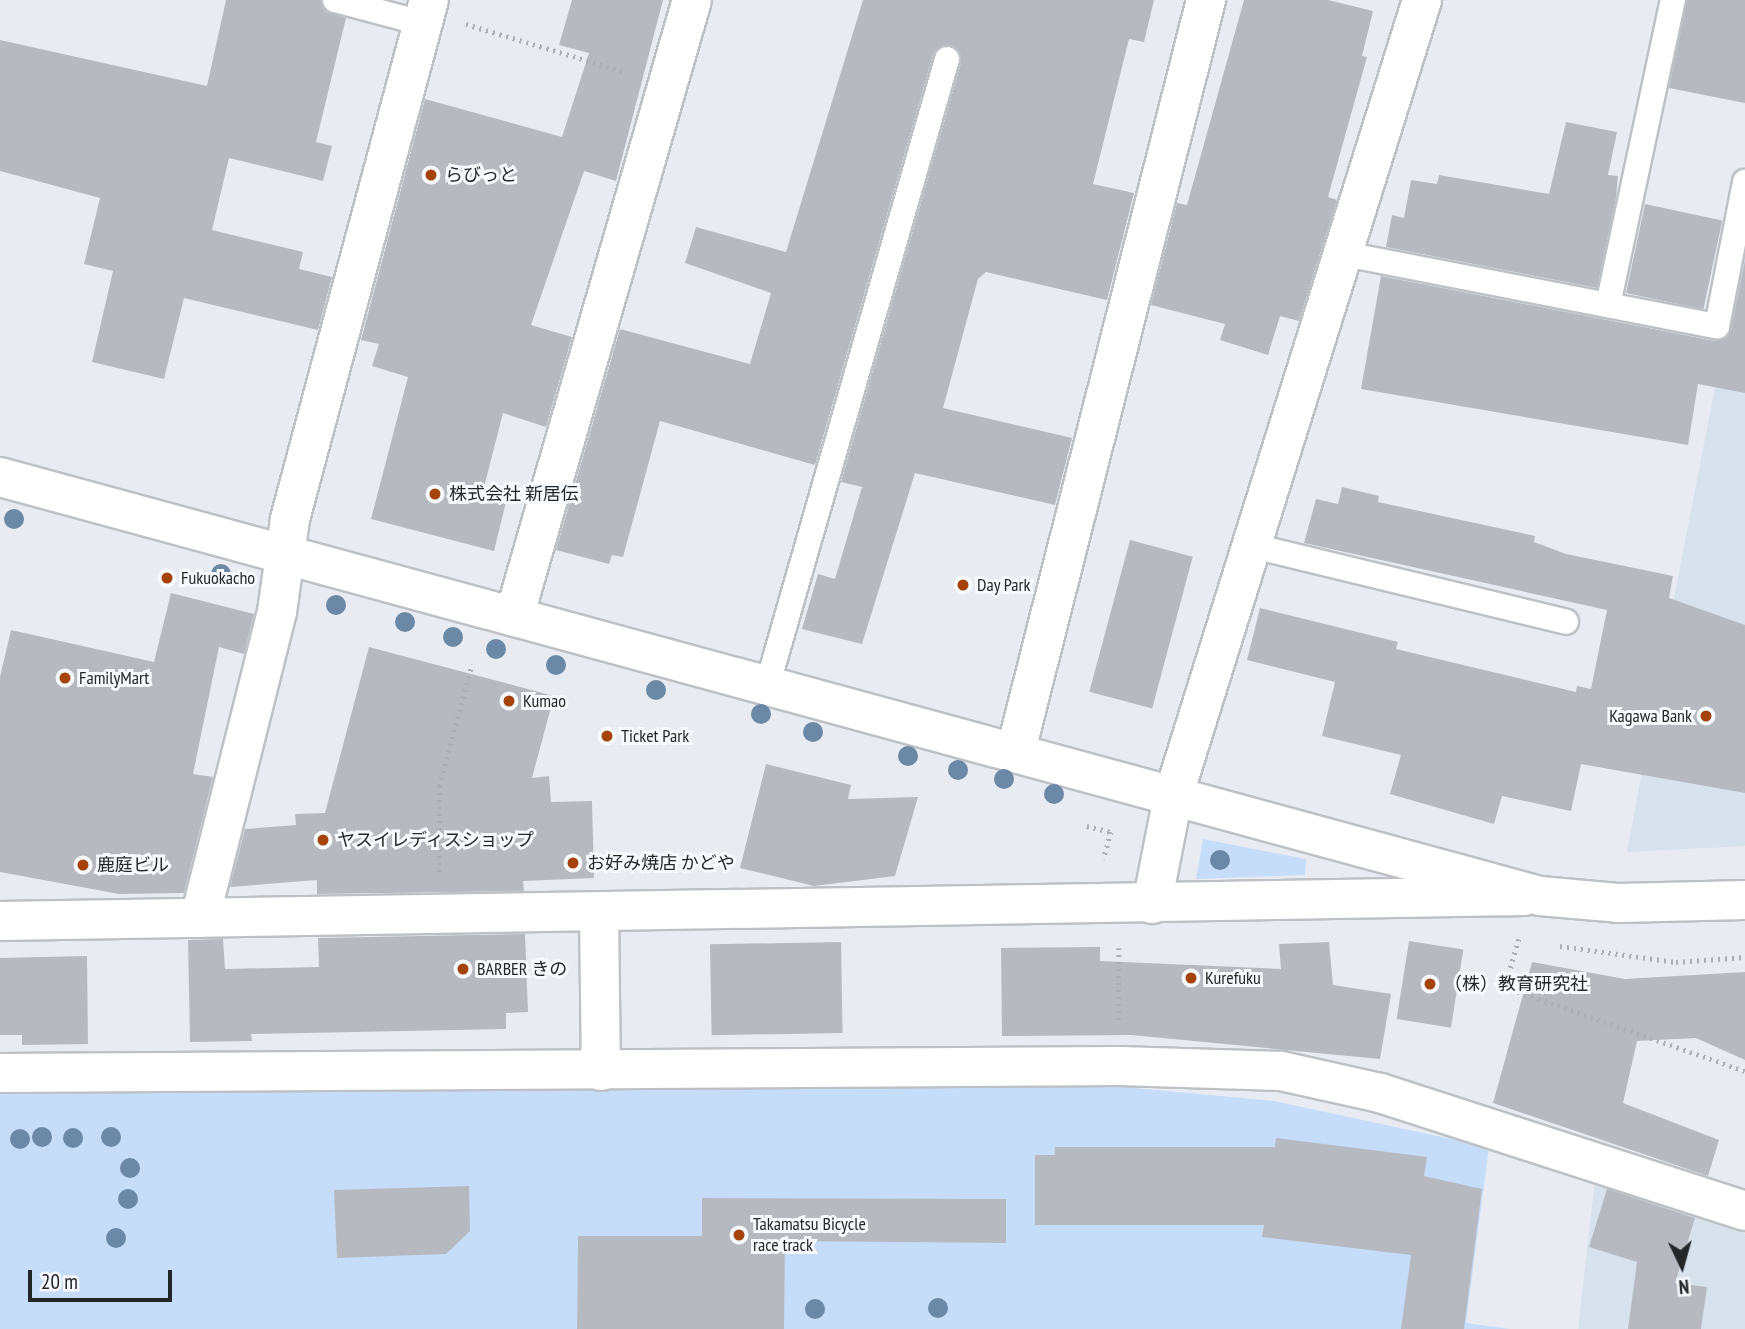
<!DOCTYPE html>
<meta charset="utf-8">
<style>
body{margin:0}
#map{position:relative;width:1745px;height:1329px;overflow:hidden;background:#e8ecf2;font-family:"PT Sans Narrow","Noto Sans JP",sans-serif}
div>[style]{position:absolute}
[style*='--x']{left:calc(var(--x)*1px);top:calc(var(--y)*1px);width:calc(var(--w)*1px);rotate:calc(var(--a)*1deg)}
.built>*{inset:0;background:#d8e2ed}
.green>*{inset:0;background:#c6ddfa}
.building>*{inset:0;background:#b6bac0;transform-origin:0 0}
.path>*{height:4.5px;margin-top:-2.25px;transform-origin:0;background:repeating-linear-gradient(90deg,#abaeb3 0 2px,transparent 0 7px)}
.roads{filter:drop-shadow(2px 0 #bdc1c6) drop-shadow(-2px 0 #bdc1c6) drop-shadow(0 2px #bdc1c6) drop-shadow(0 -2px #bdc1c6)}
.service>*{height:24px;margin:-12px;padding:0 12px;transform-origin:12px;border-radius:12px;background:#fff}
.minor>*{height:38px;margin:-19px;padding:0 19px;transform-origin:19px;border-radius:19px;background:#fff}
.tertiary>*{height:38px;margin:-19px;padding:0 19px;transform-origin:19px;border-radius:19px;background:#fff}
.trees>*{width:20px;height:20px;margin:-10px;border-radius:50%;background:#6b88a6}
.dots>*{width:19px;height:19px;translate:-50% -50%;box-sizing:border-box;border:4px solid #f6fafe;border-radius:50%}
span{translate:-50% -50%;white-space:nowrap;text-align:center;line-height:1.15;-webkit-text-stroke:6px #f6fafe;paint-order:stroke}
.poi-label{font-size:18px;color:#242628}
.left{translate:0 -50%;text-align:left}
.right{translate:-100% -50%;text-align:right}
.north{position:absolute;left:1647px;top:1231px;width:70px;height:70px;-webkit-text-stroke:5px #f6fafe;paint-order:stroke;rotate:175deg;font-size:19px;font-weight:700;line-height:28px;text-align:center;color:#242628}
.north::after{content:'';display:block;margin:auto;width:24px;height:32px;background:#242628;clip-path:polygon(50% 0,100% 100%,50% 72%,0 100%)}
.scale{position:absolute;left:28px;top:1270px;width:144px;height:32px;box-sizing:border-box;border:4px solid #242628;border-top:0;padding-left:9px;font-size:21px;line-height:24px;white-space:nowrap;color:#242628;-webkit-text-stroke:5px #f6fafe;paint-order:stroke}
</style>
<div id="map">
<div class="built">
<i style="clip-path:polygon(1745px 233px,1745px 846px,1627px 852px,1675px 593px)"></i>
<i style="clip-path:polygon(1595px 1180px,1745px 1234px,1745px 1329px,1578px 1329px)"></i>
</div>
<div class="green">
<i style="clip-path:polygon(1203px 839px,1306px 859px,1305px 875px,1196px 879px)"></i>
<i style="clip-path:polygon(1081px 1083px,1274px 1101px,1489px 1147px,1466px 1323px,1510px 1329px,0 1329px,0 1091px)"></i>
</div>
<div class="building">
<i style="clip-path:polygon(226px 0,321px 0,325px 11px,346px 18px,316px 142px,332px 146px,323px 181px,229px 158px,212px 230px,303px 252px,299px 269px,332px 277px,318px 330px,184px 298px,164px 379px,92px 362px,113px 271px,84px 264px,100px 198px,0 171px,0 40px,207px 86px)"></i>
<i style="clip-path:polygon(572px 0,663px 0,616px 181px,584px 171px,531px 325px,572px 337px,546px 427px,503px 413px,482px 495px,506px 502px,494px 551px,371px 519px,408px 377px,372px 366px,379px 344px,361px 340px,425px 99px,562px 137px,589px 53px,559px 45px)"></i>
<i style="clip-path:polygon(863px 0,1154px 0,1144px 42px,1129px 39px,1093px 184px,1134px 193px,1107px 300px,986px 272px,978px 279px,943px 408px,1072px 438px,1055px 505px,915px 473px,862px 644px,802px 629px,818px 574px,835px 579px,862px 487px,841px 482px,961px 63px,952px 45px,933px 55px,815px 465px,660px 421px,623px 557px,612px 555px,609px 564px,556px 550px,620px 329px,750px 364px,771px 293px,685px 263px,696px 227px,786px 252px)"></i>
<i style="clip-path:polygon(1244px 0,1328px 0,1373px 11px,1362px 56px,1367px 57px,1328px 197px,1337px 200px,1299px 321px,1280px 316px,1268px 355px,1220px 340px,1225px 324px,1151px 305px,1177px 203px,1187px 205px)"></i>
<i style="clip-path:polygon(1687px 0,1745px 0,1745px 103px,1669px 88px)"></i>
<i style="clip-path:polygon(1566px 122px,1617px 132px,1608px 175px,1618px 176px,1616px 198px,1597px 288px,1386px 247px,1392px 215px,1404px 218px,1411px 180px,1437px 184px,1439px 175px,1549px 194px)"></i>
<i style="left:1645px;top:204px;width:79px;height:91px;rotate:12deg"></i>
<i style="clip-path:polygon(1745px 260px,1745px 393px,1698px 384px,1688px 445px,1361px 389px,1381px 276px,1715px 341px,1731px 329px)"></i>
<i style="clip-path:polygon(1342px 487px,1379px 496px,1378px 502px,1535px 536px,1534px 542px,1566px 554px,1673px 576px,1669px 598px,1745px 625px,1745px 793px,1581px 764px,1571px 811px,1502px 796px,1494px 824px,1390px 794px,1401px 755px,1322px 736px,1335px 682px,1247px 660px,1260px 608px,1398px 642px,1396px 649px,1576px 692px,1577px 686px,1591px 689px,1607px 610px,1304px 543px,1316px 499px,1338px 504px)"></i>
<i style="left:1130px;top:540px;width:65px;height:157px;rotate:15deg"></i>
<i style="clip-path:polygon(171px 593px,254px 614px,244px 654px,219px 647px,193px 774px,213px 777px,184px 893px,119px 894px,0 872px,0 677px,11px 630px,154px 662px)"></i>
<i style="clip-path:polygon(369px 647px,554px 696px,532px 778px,549px 776px,551px 802px,592px 801px,594px 878px,523px 881px,524px 891px,317px 894px,317px 880px,230px 887px,245px 829px,296px 825px,295px 814px,325px 813px)"></i>
<i style="clip-path:polygon(766px 764px,851px 785px,848px 799px,918px 797px,895px 876px,814px 886px,740px 868px)"></i>
<i style="clip-path:polygon(525px 934px,528px 1012px,506px 1013px,506px 1029px,251px 1034px,252px 1041px,190px 1042px,188px 940px,223px 939px,225px 969px,319px 967px,318px 938px)"></i>
<i style="left:1409px;top:941px;width:55px;height:79px;rotate:9deg"></i>
<i style="left:841px;top:942px;width:91px;height:131px;rotate:89deg"></i>
<i style="clip-path:polygon(1329px 942px,1333px 985px,1391px 994px,1380px 1059px,1131px 1035px,1002px 1036px,1001px 948px,1100px 947px,1100px 961px,1281px 969px,1279px 944px)"></i>
<i style="clip-path:polygon(87px 956px,88px 1044px,22px 1045px,22px 1035px,0 1035px,0 958px)"></i>
<i style="clip-path:polygon(1532px 962px,1625px 979px,1745px 972px,1745px 1060px,1696px 1038px,1637px 1041px,1623px 1103px,1719px 1140px,1708px 1176px,1493px 1103px)"></i>
<i style="clip-path:polygon(1276px 1138px,1427px 1157px,1424px 1176px,1482px 1189px,1464px 1329px,1401px 1329px,1411px 1255px,1262px 1237px,1264px 1225px,1035px 1225px,1035px 1155px,1055px 1155px,1055px 1147px,1275px 1147px)"></i>
<i style="clip-path:polygon(469px 1186px,470px 1231px,446px 1254px,337px 1258px,334px 1190px)"></i>
<i style="clip-path:polygon(1607px 1189px,1695px 1218px,1675px 1283px,1707px 1287px,1701px 1329px,1628px 1329px,1637px 1262px,1589px 1247px)"></i>
<i style="clip-path:polygon(702px 1198px,1006px 1199px,1006px 1243px,785px 1241px,784px 1329px,577px 1329px,578px 1236px,702px 1236px)"></i>
</div>
<div class="path">
<i style="--x:466;--y:24;--w:166;--a:16.8"></i>
<i style="--x:1087;--y:826;--w:25;--a:14"></i>
<i style="--x:1111;--y:832;--w:28;--a:105"></i>
<i style="--x:439;--y:872;--w:86;--a:-90"></i>
<i style="--x:439;--y:786;--w:126;--a:-74.9"></i>
<i style="--x:1519;--y:939;--w:50;--a:106.3"></i>
<i style="--x:1505;--y:987;--w:254;--a:19.3"></i>
<i style="--x:1560;--y:946;--w:117;--a:7.9"></i>
<i style="--x:1676;--y:962;--w:69;--a:-4.1"></i>
<i style="--x:1119;--y:948;--w:75;--a:90"></i>
</div>
<div class="roads">
<div class="service">
<i style="--x:335;--y:0;--w:90;--a:14.8"></i>
<i style="--x:1345;--y:254;--w:379;--a:11"></i>
<i style="--x:1717;--y:326;--w:147;--a:-79"></i>
<i style="--x:1608;--y:305;--w:312;--a:-78"></i>
<i style="--x:1253;--y:546;--w:322;--a:13.6"></i>
<i style="--x:768;--y:683;--w:649;--a:-73.99"></i>
</div>
<div class="minor">
<i style="--x:514;--y:617;--w:642;--a:-73.91"></i>
<i style="--x:1016;--y:750;--w:774;--a:-75.78"></i>
<i style="--x:1152;--y:904;--w:109;--a:-78.9"></i>
<i style="--x:1173;--y:797;--w:835;--a:-72.65"></i>
<i style="--x:599;--y:912;--w:159;--a:89.3"></i>
<i style="--x:200;--y:918;--w:316;--a:-75.9"></i>
<i style="--x:277;--y:612;--w:94;--a:-82"></i>
<i style="--x:290;--y:519;--w:537;--a:-75.01"></i>
<i style="--x:0;--y:921;--w:1524;--a:-0.94"></i>
<i style="--x:0;--y:1073;--w:1119;--a:-0.36"></i>
<i style="--x:1119;--y:1066;--w:162;--a:1.8"></i>
<i style="--x:1281;--y:1071;--w:101;--a:12.5"></i>
<i style="--x:1380;--y:1093;--w:384;--a:17.9"></i>
</div>
<div class="tertiary">
<i style="--x:0;--y:477;--w:1596;--a:15.22"></i>
<i style="--x:1540;--y:896;--w:78;--a:5.1"></i>
<i style="--x:1618;--y:903;--w:127;--a:-1.4"></i>
</div>
</div>
<div class="trees">
<i style="left:14px;top:519px"></i>
<i style="left:221px;top:574px"></i>
<i style="left:336px;top:605px"></i>
<i style="left:405px;top:622px"></i>
<i style="left:453px;top:637px"></i>
<i style="left:496px;top:649px"></i>
<i style="left:556px;top:665px"></i>
<i style="left:656px;top:690px"></i>
<i style="left:761px;top:714px"></i>
<i style="left:813px;top:732px"></i>
<i style="left:908px;top:756px"></i>
<i style="left:958px;top:770px"></i>
<i style="left:1004px;top:779px"></i>
<i style="left:1054px;top:794px"></i>
<i style="left:1220px;top:860px"></i>
<i style="left:42px;top:1137px"></i>
<i style="left:111px;top:1137px"></i>
<i style="left:73px;top:1138px"></i>
<i style="left:20px;top:1139px"></i>
<i style="left:130px;top:1168px"></i>
<i style="left:128px;top:1199px"></i>
<i style="left:116px;top:1238px"></i>
<i style="left:938px;top:1308px"></i>
<i style="left:815px;top:1309px"></i>
</div>
<div class="dots">
<i style="left:431px;top:175px;background:#a6430b"></i>
<i style="left:435px;top:494px;background:#a6430b"></i>
<i style="left:167px;top:578px;background:#a6430b"></i>
<i style="left:963px;top:585px;background:#a6430b"></i>
<i style="left:65px;top:678px;background:#a6430b"></i>
<i style="left:509px;top:701px;background:#a6430b"></i>
<i style="left:1706px;top:716px;background:#a6430b"></i>
<i style="left:607px;top:736px;background:#a6430b"></i>
<i style="left:323px;top:840px;background:#a6430b"></i>
<i style="left:573px;top:863px;background:#a6430b"></i>
<i style="left:83px;top:865px;background:#a6430b"></i>
<i style="left:463px;top:969px;background:#a6430b"></i>
<i style="left:1191px;top:978px;background:#a6430b"></i>
<i style="left:1430px;top:984px;background:#a6430b"></i>
<i style="left:739px;top:1235px;background:#a6430b"></i>
</div>
<div class="poi-label">
<span class="left" style="left:445px;top:175px">らびっと</span>
<span class="left" style="left:449px;top:494px">株式会社 新居伝</span>
<span class="left" style="left:181px;top:578px">Fukuokacho</span>
<span class="left" style="left:977px;top:585px">Day Park</span>
<span class="left" style="left:79px;top:678px">FamilyMart</span>
<span class="left" style="left:523px;top:701px">Kumao</span>
<span class="right" style="left:1692px;top:716px">Kagawa Bank</span>
<span class="left" style="left:621px;top:736px">Ticket Park</span>
<span class="left" style="left:337px;top:840px">ヤスイレディスショップ</span>
<span class="left" style="left:587px;top:863px">お好み焼店 かどや</span>
<span class="left" style="left:97px;top:865px">鹿庭ビル</span>
<span class="left" style="left:477px;top:969px">BARBER きの</span>
<span class="left" style="left:1205px;top:978px">Kurefuku</span>
<span class="left" style="left:1444px;top:984px">（株）教育研究社</span>
<span class="left" style="left:753px;top:1235px">Takamatsu Bicycle<br>race track</span>
</div>
<div class="north">N</div>
<div class="scale">20 m</div>
</div>
